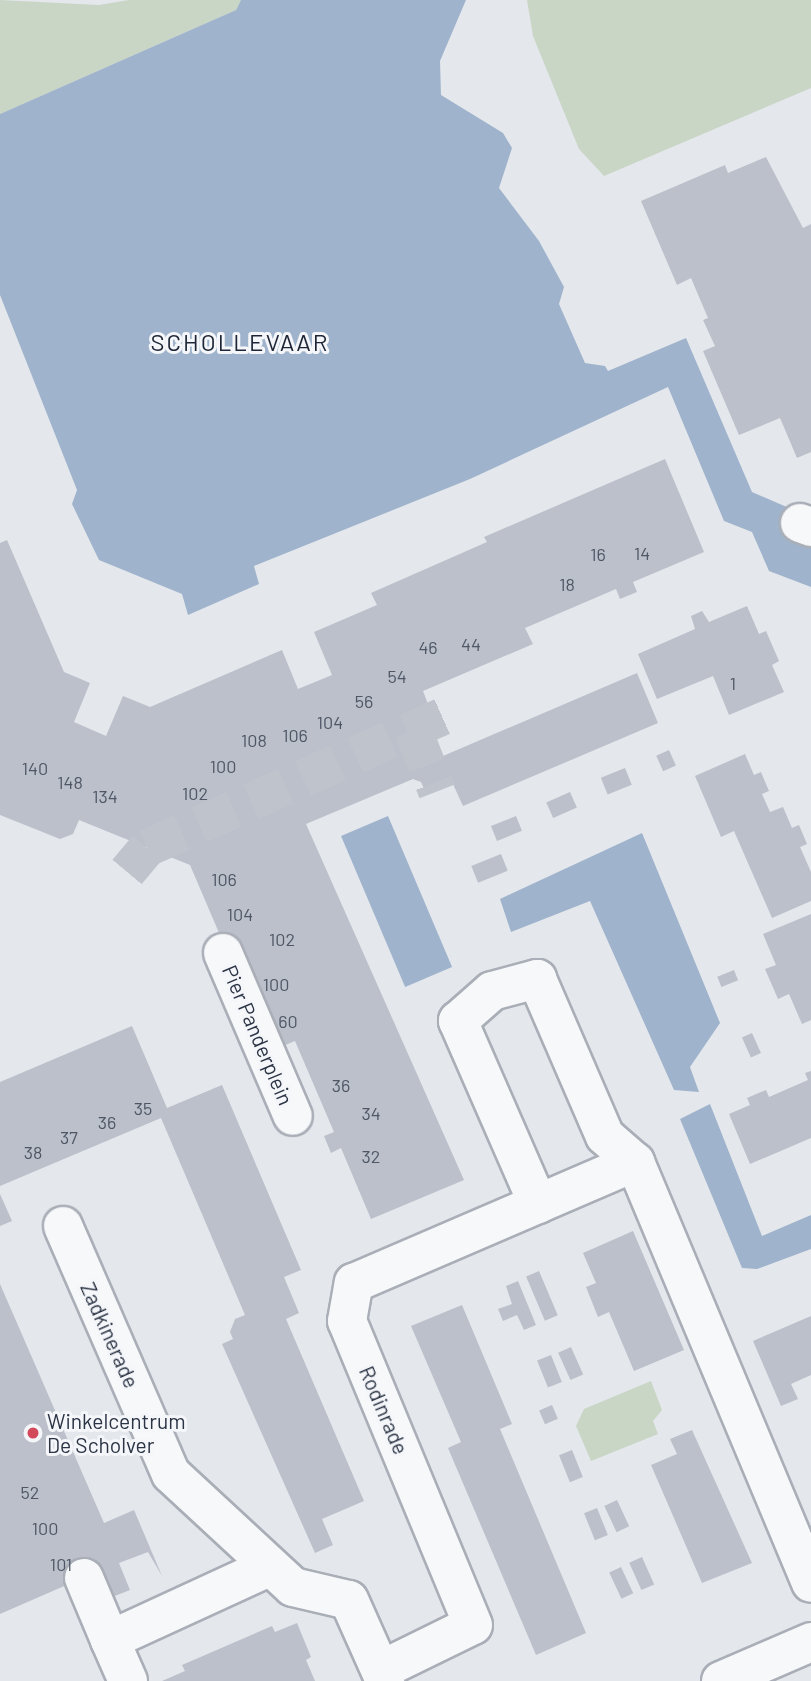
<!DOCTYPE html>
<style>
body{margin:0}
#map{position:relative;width:811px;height:1681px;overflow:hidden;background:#e4e7ec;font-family:Barlow,sans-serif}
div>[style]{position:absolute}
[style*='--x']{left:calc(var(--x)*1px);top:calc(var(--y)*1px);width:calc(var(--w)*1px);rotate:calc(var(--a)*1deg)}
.green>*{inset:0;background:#c9d6c5}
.water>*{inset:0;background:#9fb4cc;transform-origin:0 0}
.building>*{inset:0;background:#bbc0ca;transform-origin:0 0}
.minor-tunnel>*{height:38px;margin-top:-19px;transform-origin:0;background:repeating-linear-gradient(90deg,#bfc3cb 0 38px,transparent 0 57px)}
.roads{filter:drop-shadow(2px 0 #a9aeb7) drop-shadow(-2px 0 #a9aeb7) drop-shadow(0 2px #a9aeb7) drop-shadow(0 -2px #a9aeb7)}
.minor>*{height:38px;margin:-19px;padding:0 19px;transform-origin:19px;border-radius:19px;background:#f7f8fa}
.dots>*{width:19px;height:19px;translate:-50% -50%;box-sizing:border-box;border:4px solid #f4f6f9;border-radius:50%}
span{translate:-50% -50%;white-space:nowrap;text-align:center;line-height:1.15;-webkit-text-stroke:6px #f4f6f9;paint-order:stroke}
.number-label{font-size:18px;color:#4f5766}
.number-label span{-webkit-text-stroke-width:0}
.street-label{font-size:21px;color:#2b3445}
.poi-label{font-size:21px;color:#2b3445}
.left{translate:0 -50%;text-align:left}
.quarter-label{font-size:24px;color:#1d2536;letter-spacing:2px}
</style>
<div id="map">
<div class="green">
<i style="clip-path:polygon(0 0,99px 5px,129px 0,241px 0,236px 10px,0 114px)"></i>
<i style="clip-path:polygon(527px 0,811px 0,811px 88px,604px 176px,579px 149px,533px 36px)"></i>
<i style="clip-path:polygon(651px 1381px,662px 1410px,653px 1421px,658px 1434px,591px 1461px,576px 1426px,584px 1409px)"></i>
</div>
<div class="water">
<i style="clip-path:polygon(241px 0,466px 0,440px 61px,441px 95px,503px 133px,512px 148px,499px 188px,539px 241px,564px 287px,559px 304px,585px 363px,605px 366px,608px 371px,686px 338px,752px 492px,789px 508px,811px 536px,811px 587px,769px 571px,752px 532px,724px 521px,668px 387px,470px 479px,254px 566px,259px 584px,188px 615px,182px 594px,99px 560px,72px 504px,77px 490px,0 295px,0 114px,236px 10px)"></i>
<i style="left:388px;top:816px;width:164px;height:51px;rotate:67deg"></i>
<i style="clip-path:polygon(642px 833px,720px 1023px,690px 1067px,699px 1092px,674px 1090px,590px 901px,511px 932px,500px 899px)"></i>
<i style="clip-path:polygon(710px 1104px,762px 1236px,811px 1215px,811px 1249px,757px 1269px,742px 1268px,680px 1119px)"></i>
</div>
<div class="building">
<i style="clip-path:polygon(766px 157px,803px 228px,811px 224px,811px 452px,797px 458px,780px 418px,739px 435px,703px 351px,715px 346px,703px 320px,708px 318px,691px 278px,677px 285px,641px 201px,725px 165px,728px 173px)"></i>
<i style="clip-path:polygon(665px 459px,704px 552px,633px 582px,637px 592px,620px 599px,616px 589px,525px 628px,533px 644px,423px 691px,428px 704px,421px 707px,443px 756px,637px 673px,658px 723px,463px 806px,452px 782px,426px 793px,421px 782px,413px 779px,306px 824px,464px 1180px,371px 1219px,341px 1148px,331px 1153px,324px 1136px,334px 1132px,295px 1041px,281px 1047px,255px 1017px,190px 865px,79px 820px,73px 834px,60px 839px,0 815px,0 543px,7px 540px,64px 672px,90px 683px,74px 722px,106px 736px,123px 696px,150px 707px,282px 650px,298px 689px,332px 675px,314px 632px,377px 605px,371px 593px,487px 542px,484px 537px)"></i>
<i style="clip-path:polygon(747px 606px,759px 634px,766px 631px,779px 661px,772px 665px,784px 692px,729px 715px,713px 676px,657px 699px,638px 654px,695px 629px,691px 616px,702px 611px,709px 622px)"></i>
<i style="left:669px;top:750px;width:17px;height:14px;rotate:66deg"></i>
<i style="clip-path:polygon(745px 754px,754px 775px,761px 772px,769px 791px,762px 794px,770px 812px,783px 807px,792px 828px,799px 825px,807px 844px,800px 847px,811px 872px,811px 901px,772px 918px,734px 831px,721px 837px,695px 776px)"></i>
<i style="left:625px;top:768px;width:18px;height:26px;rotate:68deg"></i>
<i style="left:570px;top:792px;width:17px;height:26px;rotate:66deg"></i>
<i style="left:516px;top:816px;width:16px;height:27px;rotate:68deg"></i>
<i style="left:501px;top:854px;width:18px;height:32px;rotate:68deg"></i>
<i style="clip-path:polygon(811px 914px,811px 1020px,802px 1024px,789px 994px,778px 999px,765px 969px,776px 965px,763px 934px)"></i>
<i style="left:734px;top:970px;width:11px;height:18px;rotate:68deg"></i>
<i style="clip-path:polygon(132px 1026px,167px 1108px,222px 1085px,301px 1270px,284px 1277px,299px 1313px,286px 1319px,364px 1501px,322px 1519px,333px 1545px,315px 1553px,222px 1344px,233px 1339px,230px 1332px,235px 1319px,245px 1315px,161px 1118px,0 1186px,0 1082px)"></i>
<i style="left:752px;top:1033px;width:22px;height:11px;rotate:66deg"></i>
<i style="clip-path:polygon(811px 1071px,811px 1138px,750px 1164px,729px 1114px,750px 1105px,747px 1098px,766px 1090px,769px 1097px,808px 1080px,805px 1073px)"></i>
<i style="clip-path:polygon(0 1194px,12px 1221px,0 1226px)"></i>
<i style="clip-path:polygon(633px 1231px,684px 1350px,634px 1371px,609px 1312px,598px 1317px,586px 1287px,596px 1283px,583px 1253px)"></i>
<i style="left:539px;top:1271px;width:48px;height:14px;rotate:67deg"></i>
<i style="clip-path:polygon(518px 1281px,536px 1325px,524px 1330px,517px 1315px,503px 1321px,498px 1309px,512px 1304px,506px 1286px)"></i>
<i style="clip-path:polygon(0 1284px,104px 1523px,134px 1510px,162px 1576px,148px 1552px,119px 1563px,130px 1590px,112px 1597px,101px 1570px,0 1614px)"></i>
<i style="clip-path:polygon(462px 1305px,512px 1424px,500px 1429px,586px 1633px,536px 1655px,448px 1448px,461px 1442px,411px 1326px)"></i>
<i style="clip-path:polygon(811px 1316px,811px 1375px,791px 1384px,798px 1399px,781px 1406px,753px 1341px)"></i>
<i style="left:571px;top:1347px;width:30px;height:14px;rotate:66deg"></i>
<i style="left:551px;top:1355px;width:29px;height:15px;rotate:68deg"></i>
<i style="left:552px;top:1405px;width:15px;height:14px;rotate:67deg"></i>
<i style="clip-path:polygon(692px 1430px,752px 1563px,702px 1583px,651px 1465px,677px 1454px,670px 1439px)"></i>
<i style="left:572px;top:1450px;width:29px;height:14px;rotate:68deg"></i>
<i style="left:617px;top:1500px;width:29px;height:14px;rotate:65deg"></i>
<i style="left:597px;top:1508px;width:29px;height:14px;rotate:68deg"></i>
<i style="left:642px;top:1557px;width:30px;height:14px;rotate:66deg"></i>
<i style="left:621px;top:1567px;width:29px;height:13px;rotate:65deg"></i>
<i style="clip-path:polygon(297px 1623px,311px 1657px,306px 1660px,315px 1681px,162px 1681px,185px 1671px,182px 1665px,272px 1626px,275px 1632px)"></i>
</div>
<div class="minor-tunnel">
<i style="--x:413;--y:730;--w:66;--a:68.5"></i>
<i style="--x:127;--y:872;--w:31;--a:-50"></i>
<i style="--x:147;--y:848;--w:327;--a:-24"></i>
</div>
<div class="roads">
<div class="minor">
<i style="--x:800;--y:523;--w:12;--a:20"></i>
<i style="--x:223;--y:953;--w:177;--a:66.8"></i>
<i style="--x:538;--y:1204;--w:200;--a:-113.6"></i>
<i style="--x:458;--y:1021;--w:45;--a:-41.4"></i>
<i style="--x:492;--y:991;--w:47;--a:-14.9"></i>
<i style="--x:537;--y:979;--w:171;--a:66.6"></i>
<i style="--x:605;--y:1136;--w:40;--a:41"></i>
<i style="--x:63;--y:1226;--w:270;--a:66.5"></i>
<i style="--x:171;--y:1474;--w:166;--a:42.8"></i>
<i style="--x:293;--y:1587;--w:57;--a:13.1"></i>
<i style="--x:349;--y:1600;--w:89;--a:66"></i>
<i style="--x:84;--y:1578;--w:67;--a:67.2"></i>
<i style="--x:381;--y:1670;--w:102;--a:-26.1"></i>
<i style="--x:473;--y:1625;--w:329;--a:-112.5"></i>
<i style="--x:347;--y:1321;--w:39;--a:-80"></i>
<i style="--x:354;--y:1283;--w:306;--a:-23.3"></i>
<i style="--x:635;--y:1162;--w:456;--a:67.3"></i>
<i style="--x:128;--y:1681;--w:45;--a:-113.7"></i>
<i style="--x:110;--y:1640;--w:175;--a:-24.7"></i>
<i style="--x:721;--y:1681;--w:98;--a:-23.4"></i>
</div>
</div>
<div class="dots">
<i style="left:33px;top:1433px;background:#d1495b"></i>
</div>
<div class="number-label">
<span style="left:642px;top:553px">14</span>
<span style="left:598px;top:554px">16</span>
<span style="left:567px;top:584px">18</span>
<span style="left:471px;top:644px">44</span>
<span style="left:428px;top:647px">46</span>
<span style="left:397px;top:676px">54</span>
<span style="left:733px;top:683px">1</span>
<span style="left:364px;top:701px">56</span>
<span style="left:330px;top:722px">104</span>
<span style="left:295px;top:735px">106</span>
<span style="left:254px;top:740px">108</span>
<span style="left:223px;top:766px">100</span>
<span style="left:35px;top:768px">140</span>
<span style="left:70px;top:782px">148</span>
<span style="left:195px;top:793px">102</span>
<span style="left:105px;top:796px">134</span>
<span style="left:224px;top:879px">106</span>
<span style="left:240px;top:914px">104</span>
<span style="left:282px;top:939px">102</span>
<span style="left:276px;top:984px">100</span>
<span style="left:288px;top:1021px">60</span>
<span style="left:341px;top:1085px">36</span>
<span style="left:143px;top:1108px">35</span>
<span style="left:371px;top:1113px">34</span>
<span style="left:107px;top:1122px">36</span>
<span style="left:69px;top:1137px">37</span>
<span style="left:33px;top:1152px">38</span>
<span style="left:371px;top:1156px">32</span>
<span style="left:30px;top:1492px">52</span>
<span style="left:45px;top:1528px">100</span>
<span style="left:61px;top:1564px">101</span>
</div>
<div class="street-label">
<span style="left:258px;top:1035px;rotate:67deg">Pier Panderplein</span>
<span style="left:110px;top:1335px;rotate:66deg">Zadkinerade</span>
<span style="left:384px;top:1410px;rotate:67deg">Rodinrade</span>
</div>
<div class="poi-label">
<span class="left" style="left:47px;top:1433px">Winkelcentrum<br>De Scholver</span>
</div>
<div class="quarter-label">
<span style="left:240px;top:342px">SCHOLLEVAAR</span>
</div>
</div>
